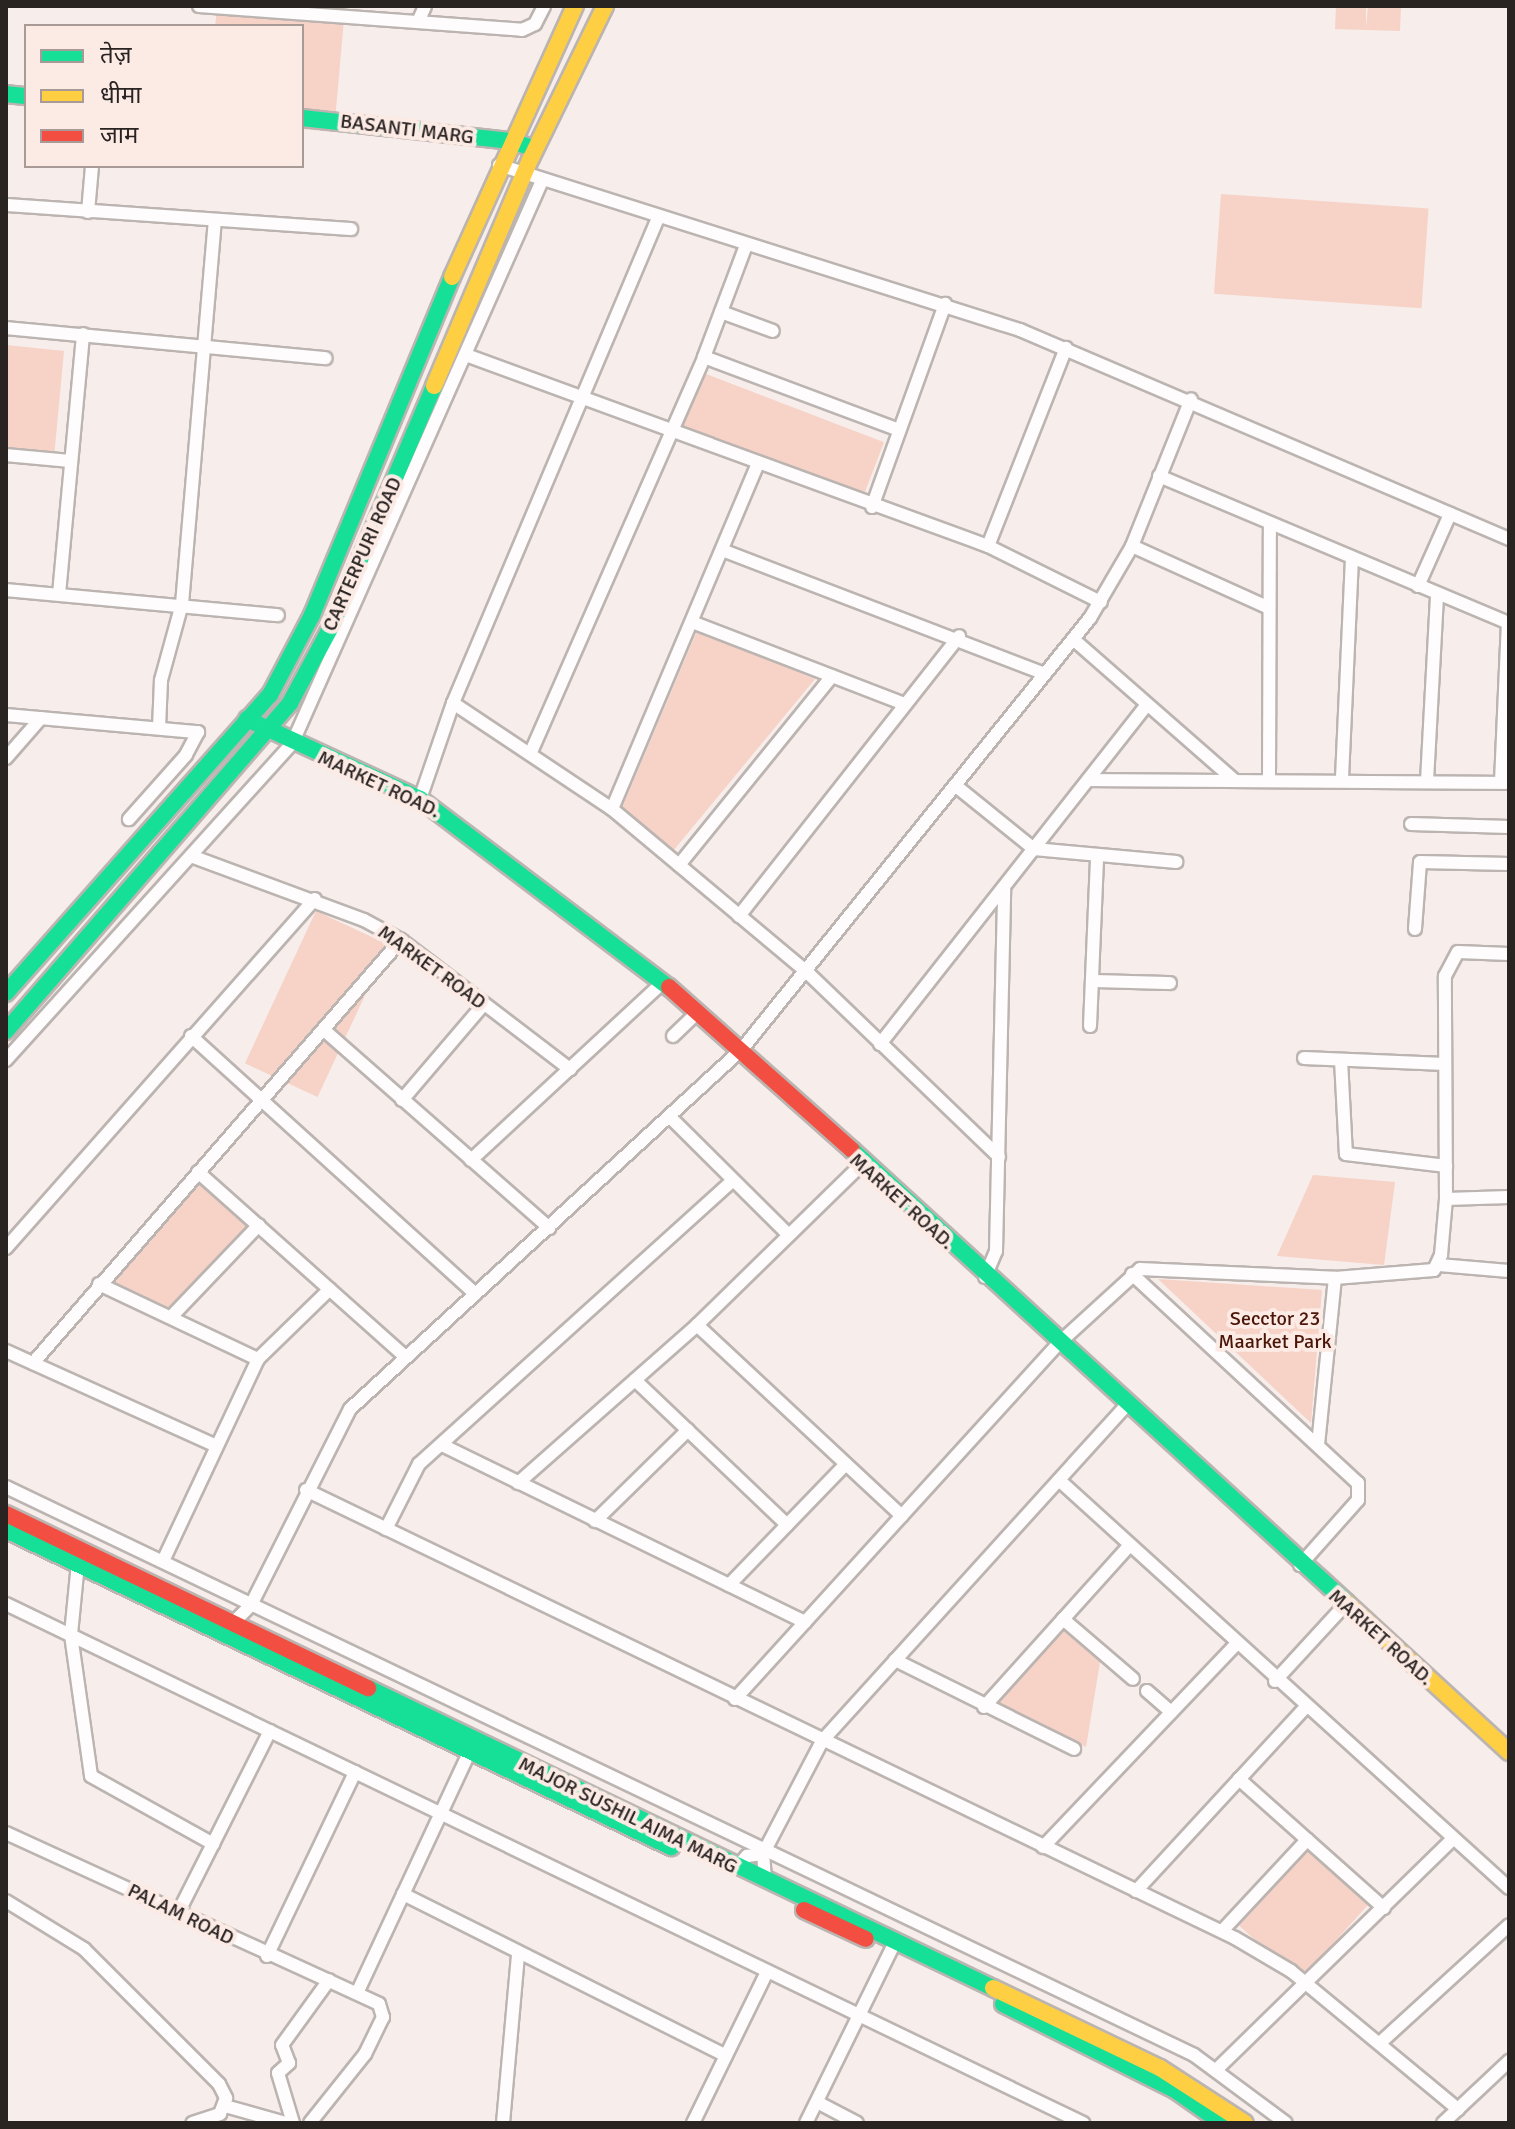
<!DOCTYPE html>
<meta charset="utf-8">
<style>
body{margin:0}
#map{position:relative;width:1515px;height:2129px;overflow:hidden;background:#f7edea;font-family:Signika,"Noto Sans Devanagari",sans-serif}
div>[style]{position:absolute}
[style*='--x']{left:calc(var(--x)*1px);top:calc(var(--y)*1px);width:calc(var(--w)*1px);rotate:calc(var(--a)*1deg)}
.green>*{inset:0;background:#f6d2c7;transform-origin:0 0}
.roads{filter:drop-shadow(2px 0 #bbb4b1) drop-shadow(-2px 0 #bbb4b1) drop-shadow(0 2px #bbb4b1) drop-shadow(0 -2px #bbb4b1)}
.street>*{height:12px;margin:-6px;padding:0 6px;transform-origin:6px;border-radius:6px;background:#fefcfc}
.fast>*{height:16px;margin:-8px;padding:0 8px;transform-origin:8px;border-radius:8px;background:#16e098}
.slow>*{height:16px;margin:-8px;padding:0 8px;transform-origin:8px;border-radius:8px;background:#ffcf43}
.jam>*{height:16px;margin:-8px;padding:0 8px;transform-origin:8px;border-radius:8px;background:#f24e42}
span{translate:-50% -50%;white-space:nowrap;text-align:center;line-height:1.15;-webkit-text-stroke:8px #fceae5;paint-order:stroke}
.street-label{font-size:20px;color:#292321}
.park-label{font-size:20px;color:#4a1507}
.frame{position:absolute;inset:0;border:8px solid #292321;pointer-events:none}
.legend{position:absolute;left:24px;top:24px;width:280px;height:144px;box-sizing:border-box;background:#fceae5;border:2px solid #a89a97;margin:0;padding:10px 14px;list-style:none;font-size:24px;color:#292321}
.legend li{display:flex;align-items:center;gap:16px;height:40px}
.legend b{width:40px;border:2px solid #a89a97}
</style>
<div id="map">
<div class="green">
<i style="clip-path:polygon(1336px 6px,1366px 6px,1366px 28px,1368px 6px,1401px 6px,1400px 31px,1335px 29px)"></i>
<i style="clip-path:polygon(217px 11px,344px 19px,334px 132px,302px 129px,302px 26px,215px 26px)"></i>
<i style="left:1221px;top:194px;width:208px;height:100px;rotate:4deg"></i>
<i style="clip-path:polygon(6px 345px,64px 351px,54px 457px,6px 453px)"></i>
<i style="left:701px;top:372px;width:196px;height:58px;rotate:21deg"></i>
<i style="clip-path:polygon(697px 631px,815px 679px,673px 851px,621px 810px)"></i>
<i style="left:316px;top:911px;width:80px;height:168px;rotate:25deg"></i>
<i style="clip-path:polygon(1313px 1175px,1395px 1182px,1384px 1265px,1277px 1256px)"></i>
<i style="clip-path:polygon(200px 1182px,248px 1225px,172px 1309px,110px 1280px)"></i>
<i style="clip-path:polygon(1158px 1279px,1322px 1290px,1311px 1423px)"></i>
<i style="clip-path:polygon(1063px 1630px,1100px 1662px,1086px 1747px,997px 1704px)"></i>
<i style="left:1308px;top:1849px;width:82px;height:103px;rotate:42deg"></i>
</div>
<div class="roads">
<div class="street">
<i style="--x:199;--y:6;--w:324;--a:4.2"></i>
<i style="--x:522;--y:30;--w:14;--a:-25"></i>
<i style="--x:535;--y:24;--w:20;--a:-63"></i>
<i style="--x:418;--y:22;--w:17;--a:-66"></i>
<i style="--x:499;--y:165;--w:547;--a:17.57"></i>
<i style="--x:1020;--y:330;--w:532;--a:23.14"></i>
<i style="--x:6;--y:205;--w:346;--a:4"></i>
<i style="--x:88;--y:212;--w:46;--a:-85"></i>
<i style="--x:721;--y:312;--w:55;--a:20.1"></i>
<i style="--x:6;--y:328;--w:321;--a:5.4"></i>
<i style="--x:466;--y:355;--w:556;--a:20.1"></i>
<i style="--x:988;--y:546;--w:126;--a:26.4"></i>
<i style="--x:704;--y:357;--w:208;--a:20.5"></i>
<i style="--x:6;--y:455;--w:64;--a:5.4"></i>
<i style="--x:1159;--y:476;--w:380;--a:22.8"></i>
<i style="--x:872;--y:507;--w:216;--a:-70.2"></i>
<i style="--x:988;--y:546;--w:213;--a:-68.5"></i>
<i style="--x:1132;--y:546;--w:150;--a:24.3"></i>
<i style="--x:722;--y:550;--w:346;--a:21"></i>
<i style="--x:1418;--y:586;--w:79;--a:-66"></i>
<i style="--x:6;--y:590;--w:273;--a:5.3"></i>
<i style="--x:59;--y:594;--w:261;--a:-84.7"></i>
<i style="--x:692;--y:622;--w:228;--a:21.1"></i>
<i style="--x:1073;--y:639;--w:213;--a:41.2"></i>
<i style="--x:453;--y:703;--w:191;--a:33.7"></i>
<i style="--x:612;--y:809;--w:256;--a:39.9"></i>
<i style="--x:808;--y:973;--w:265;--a:43.9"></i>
<i style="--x:6;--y:715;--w:193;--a:5.1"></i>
<i style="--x:198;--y:732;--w:26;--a:118"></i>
<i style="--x:186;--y:755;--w:86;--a:131.7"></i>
<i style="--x:159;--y:728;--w:48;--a:-87.6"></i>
<i style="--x:161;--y:680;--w:79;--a:-74.6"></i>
<i style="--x:182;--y:604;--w:384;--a:-85.1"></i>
<i style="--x:531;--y:752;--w:431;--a:-66.3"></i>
<i style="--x:704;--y:357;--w:120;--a:-69.4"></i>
<i style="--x:6;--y:758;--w:53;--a:-48.8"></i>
<i style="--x:1342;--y:778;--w:218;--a:-87.4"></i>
<i style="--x:1269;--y:779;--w:255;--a:-89.8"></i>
<i style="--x:1088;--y:780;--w:421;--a:0.4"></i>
<i style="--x:1427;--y:781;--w:187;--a:-86.9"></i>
<i style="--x:1501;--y:782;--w:159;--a:-87.5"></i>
<i style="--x:956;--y:786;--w:100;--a:38.9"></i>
<i style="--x:1034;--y:849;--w:143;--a:5.2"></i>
<i style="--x:420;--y:799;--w:102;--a:-71"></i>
<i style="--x:453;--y:703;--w:527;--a:-67.09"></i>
<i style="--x:612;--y:809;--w:373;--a:-67.1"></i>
<i style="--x:1411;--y:824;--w:98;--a:1.8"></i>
<i style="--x:191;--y:856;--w:184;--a:20.3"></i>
<i style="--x:364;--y:920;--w:42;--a:28.4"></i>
<i style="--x:401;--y:940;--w:213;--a:37.4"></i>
<i style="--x:679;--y:865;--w:243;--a:-51"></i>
<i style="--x:739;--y:916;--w:356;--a:-51.8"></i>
<i style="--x:1415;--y:929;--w:67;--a:-85.7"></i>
<i style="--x:1420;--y:862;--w:89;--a:1.3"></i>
<i style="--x:1092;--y:981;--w:78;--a:1.5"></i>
<i style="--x:1090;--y:1026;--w:170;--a:-87.6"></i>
<i style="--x:324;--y:1030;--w:300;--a:41.3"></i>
<i style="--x:191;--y:1036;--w:384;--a:42.2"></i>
<i style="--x:673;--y:1036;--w:35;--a:-44"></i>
<i style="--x:880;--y:1044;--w:430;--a:-51.8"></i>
<i style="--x:1304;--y:1058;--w:141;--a:2.4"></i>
<i style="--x:6;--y:1060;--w:426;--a:-47.9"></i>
<i style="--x:292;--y:744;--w:614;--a:-66.07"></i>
<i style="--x:1341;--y:1060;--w:94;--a:87"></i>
<i style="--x:1346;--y:1154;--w:101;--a:6.8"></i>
<i style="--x:402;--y:1100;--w:126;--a:-49.5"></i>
<i style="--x:671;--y:1118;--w:166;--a:44.8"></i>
<i style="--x:471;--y:1160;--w:262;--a:-42.8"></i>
<i style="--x:198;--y:1172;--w:278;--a:41.7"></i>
<i style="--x:1446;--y:1199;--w:63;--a:-1.8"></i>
<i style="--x:6;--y:1248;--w:466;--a:-48.5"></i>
<i style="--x:1439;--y:1265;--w:70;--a:4.9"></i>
<i style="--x:1132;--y:1274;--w:308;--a:42.8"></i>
<i style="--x:1358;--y:1483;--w:17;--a:90"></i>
<i style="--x:1358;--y:1500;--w:87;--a:131.7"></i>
<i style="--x:985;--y:1277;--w:28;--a:-67"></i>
<i style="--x:996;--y:1251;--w:362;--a:-88.7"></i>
<i style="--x:99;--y:1284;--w:176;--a:25.3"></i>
<i style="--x:171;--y:1317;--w:127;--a:-46.3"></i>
<i style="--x:697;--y:1325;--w:280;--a:43"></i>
<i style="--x:6;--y:1351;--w:228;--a:24.3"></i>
<i style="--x:33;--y:1363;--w:561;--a:-48.98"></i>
<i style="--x:635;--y:1380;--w:210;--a:43.6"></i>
<i style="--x:442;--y:1445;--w:404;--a:26"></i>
<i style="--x:1318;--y:1445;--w:168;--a:-84.2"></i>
<i style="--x:1059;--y:1480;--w:607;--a:42.2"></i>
<i style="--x:518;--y:1483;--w:239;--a:-41.4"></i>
<i style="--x:697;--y:1325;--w:229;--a:-44.3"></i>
<i style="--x:6;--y:1487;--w:1317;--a:25.55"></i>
<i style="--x:1194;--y:2055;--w:114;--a:36.5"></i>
<i style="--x:306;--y:1490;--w:1031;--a:25.75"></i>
<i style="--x:1235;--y:1938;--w:65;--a:30.5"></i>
<i style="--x:1291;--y:1971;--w:217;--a:39.6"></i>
<i style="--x:595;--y:1521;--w:130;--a:-44.4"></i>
<i style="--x:386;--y:1529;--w:73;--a:-63.1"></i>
<i style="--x:419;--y:1464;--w:423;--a:-42.1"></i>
<i style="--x:163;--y:1561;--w:223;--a:-64.8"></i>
<i style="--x:258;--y:1359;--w:100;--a:-44.2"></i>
<i style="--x:78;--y:1563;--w:72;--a:95.6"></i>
<i style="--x:71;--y:1635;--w:142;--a:81.9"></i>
<i style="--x:91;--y:1776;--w:140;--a:29.1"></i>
<i style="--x:729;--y:1585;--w:168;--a:-46"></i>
<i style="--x:6;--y:1604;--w:1196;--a:25.73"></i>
<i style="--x:1063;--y:1619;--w:92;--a:40.6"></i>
<i style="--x:227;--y:1629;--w:34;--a:-45"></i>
<i style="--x:251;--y:1605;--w:220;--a:-63.2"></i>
<i style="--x:350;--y:1409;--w:532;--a:-42.56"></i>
<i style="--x:742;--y:1049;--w:554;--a:-51.08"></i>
<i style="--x:1090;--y:618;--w:83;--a:-59.7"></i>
<i style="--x:1132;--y:546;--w:158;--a:-68.1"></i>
<i style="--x:895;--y:1660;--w:200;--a:26.4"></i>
<i style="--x:1275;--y:1681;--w:103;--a:-47.4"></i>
<i style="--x:1147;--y:1691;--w:32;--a:41"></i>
<i style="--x:735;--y:1699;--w:480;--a:-47.7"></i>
<i style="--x:1058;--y:1344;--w:111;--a:-42.4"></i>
<i style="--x:1140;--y:1269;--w:195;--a:2.6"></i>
<i style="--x:1335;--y:1278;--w:99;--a:-4.6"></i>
<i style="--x:1434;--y:1270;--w:17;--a:-65"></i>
<i style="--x:1441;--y:1255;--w:56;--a:-84.9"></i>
<i style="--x:1446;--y:1199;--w:223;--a:-90.3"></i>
<i style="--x:1445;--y:976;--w:27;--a:-62"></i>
<i style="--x:1458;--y:952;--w:51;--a:2.2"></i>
<i style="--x:984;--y:1707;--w:217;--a:-48"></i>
<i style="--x:1239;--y:1779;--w:194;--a:41.7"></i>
<i style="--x:6;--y:1833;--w:410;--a:24.6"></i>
<i style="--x:379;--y:2004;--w:14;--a:73"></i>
<i style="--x:383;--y:2017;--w:41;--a:115.9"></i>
<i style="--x:365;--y:2054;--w:88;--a:128.6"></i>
<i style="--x:1043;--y:1847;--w:280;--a:-46.4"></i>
<i style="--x:737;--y:1867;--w:15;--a:-48"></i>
<i style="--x:747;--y:1856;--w:16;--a:-7"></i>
<i style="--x:765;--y:1880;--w:26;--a:-94"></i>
<i style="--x:763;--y:1854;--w:127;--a:-62.4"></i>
<i style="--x:822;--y:1741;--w:452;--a:-47.8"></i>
<i style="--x:1136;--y:1891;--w:249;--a:-47.3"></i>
<i style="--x:403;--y:1894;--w:361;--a:26.6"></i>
<i style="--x:6;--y:1901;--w:92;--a:31.6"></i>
<i style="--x:84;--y:1949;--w:191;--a:45"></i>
<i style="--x:219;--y:2084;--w:16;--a:63"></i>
<i style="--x:226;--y:2098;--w:17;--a:111"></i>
<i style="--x:220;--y:2114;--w:29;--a:162"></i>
<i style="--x:178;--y:1913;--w:204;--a:-63.2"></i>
<i style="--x:1222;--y:1931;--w:125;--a:-47"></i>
<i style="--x:267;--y:1956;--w:204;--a:-64.4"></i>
<i style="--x:358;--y:1991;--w:263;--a:-65"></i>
<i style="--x:1381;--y:2042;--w:173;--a:-42.4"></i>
<i style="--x:1217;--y:2069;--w:330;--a:-44.3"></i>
<i style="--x:817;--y:2102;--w:45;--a:27.7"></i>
<i style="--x:225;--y:2106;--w:63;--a:15.6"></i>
<i style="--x:293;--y:2123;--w:52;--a:-106.7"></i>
<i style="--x:278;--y:2073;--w:15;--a:-42"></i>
<i style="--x:289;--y:2063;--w:19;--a:-111"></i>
<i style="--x:282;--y:2045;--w:80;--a:-54.1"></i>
<i style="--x:503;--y:2123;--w:170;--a:-84.9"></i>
<i style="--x:693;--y:2123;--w:168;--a:-63.9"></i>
<i style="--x:806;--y:2123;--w:204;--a:-63.8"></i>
<i style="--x:1443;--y:2123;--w:91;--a:-43.2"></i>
</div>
<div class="fast">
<i style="--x:6;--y:94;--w:20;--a:6"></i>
<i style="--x:302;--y:118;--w:211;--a:6.3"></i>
<i style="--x:512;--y:141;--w:24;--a:19"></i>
<i style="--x:247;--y:719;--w:191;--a:24.8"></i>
<i style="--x:420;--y:799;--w:312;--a:37.1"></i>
<i style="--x:6;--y:993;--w:398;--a:-48.5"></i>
<i style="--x:270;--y:695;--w:90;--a:-62.3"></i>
<i style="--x:312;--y:615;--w:366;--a:-67.5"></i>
<i style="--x:6;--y:1031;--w:434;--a:-49.1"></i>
<i style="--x:290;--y:703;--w:91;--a:-61.7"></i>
<i style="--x:333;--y:623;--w:258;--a:-66.9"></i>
<i style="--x:852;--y:1150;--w:671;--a:42.46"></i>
<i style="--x:6;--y:1530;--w:737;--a:25.49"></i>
<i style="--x:368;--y:1688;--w:693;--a:25.64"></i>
<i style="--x:1003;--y:2004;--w:192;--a:26.6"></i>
<i style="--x:1175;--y:2090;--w:57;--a:35.1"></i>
</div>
<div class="slow">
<i style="--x:452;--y:277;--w:298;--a:-65.6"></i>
<i style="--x:434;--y:386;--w:248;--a:-67"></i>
<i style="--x:531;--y:158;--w:169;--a:-64"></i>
<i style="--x:1347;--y:1603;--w:220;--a:42.6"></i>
<i style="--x:993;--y:1988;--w:185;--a:25.6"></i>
<i style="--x:1160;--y:2068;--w:101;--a:32.9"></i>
</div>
<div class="jam">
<i style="--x:669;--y:987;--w:245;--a:41.7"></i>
<i style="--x:6;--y:1514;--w:402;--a:25.7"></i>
<i style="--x:804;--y:1910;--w:68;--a:25.1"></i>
</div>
</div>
<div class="street-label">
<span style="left:407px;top:129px;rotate:7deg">BASANTI MARG</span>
<span style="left:362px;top:554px;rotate:-66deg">CARTERPURI ROAD</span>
<span style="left:379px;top:784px;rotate:25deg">MARKET ROAD.</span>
<span style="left:432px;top:967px;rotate:36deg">MARKET ROAD</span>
<span style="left:902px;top:1201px;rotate:42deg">MARKET ROAD.</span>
<span style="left:1381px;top:1637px;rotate:42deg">MARKET ROAD.</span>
<span style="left:628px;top:1815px;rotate:26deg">MAJOR SUSHIL AIMA MARG</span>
<span style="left:181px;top:1914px;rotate:26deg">PALAM ROAD</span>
</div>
<div class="park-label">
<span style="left:1275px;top:1330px">Secctor 23<br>Maarket Park</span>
</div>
<div class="frame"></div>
<ul class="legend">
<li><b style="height:10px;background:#16e098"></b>तेज़</li>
<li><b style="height:10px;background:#ffcf43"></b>धीमा</li>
<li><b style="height:10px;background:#f24e42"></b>जाम</li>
</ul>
</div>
